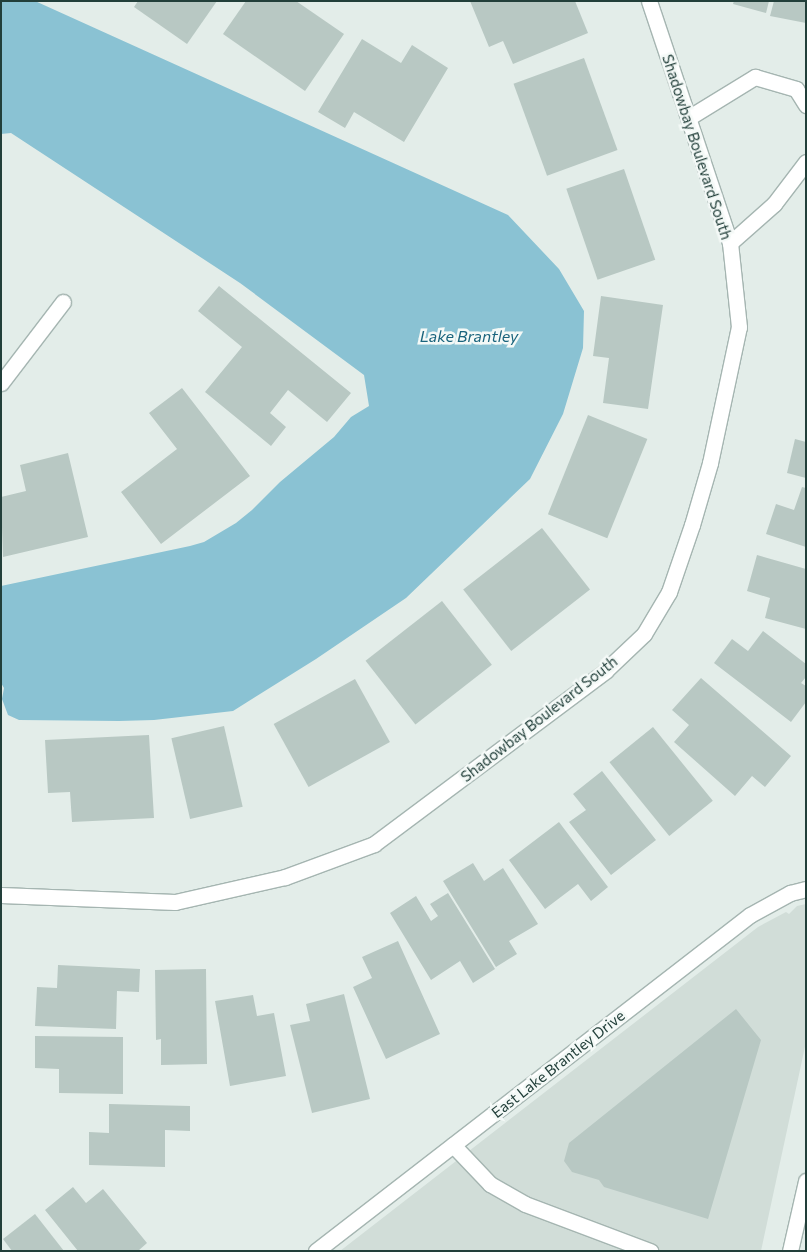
<!DOCTYPE html>
<style>
body{margin:0}
#map{position:relative;width:807px;height:1252px;overflow:hidden;background:#e3ede9;font-family:Commissioner,sans-serif}
div>[style]{position:absolute}
[style*='--x']{left:calc(var(--x)*1px);top:calc(var(--y)*1px);width:calc(var(--w)*1px);rotate:calc(var(--a)*1deg)}
.built>*{inset:0;background:#d1ddd8}
.water>*{inset:0;background:#8ac2d3}
.building>*{inset:0;background:#b8c8c3;transform-origin:0 0}
.roads{filter:drop-shadow(1px 0 #a5b5b1) drop-shadow(-1px 0 #a5b5b1) drop-shadow(0 1px #a5b5b1) drop-shadow(0 -1px #a5b5b1)}
.lane>*{height:15px;margin:-7.5px;padding:0 7.5px;transform-origin:7.5px;border-radius:7.5px;background:#fff}
.street>*{height:15px;margin:-7.5px;padding:0 7.5px;transform-origin:7.5px;border-radius:7.5px;background:#fff}
.secondary>*{height:15px;margin:-7.5px;padding:0 7.5px;transform-origin:7.5px;border-radius:7.5px;background:#fff}
span{translate:-50% -50%;white-space:nowrap;text-align:center;line-height:1.15;-webkit-text-stroke:5px #f4f9f7;paint-order:stroke}
.street-label{font-size:15px;color:#223f3a}
.water-label{font-size:16px;color:#1a647d;font-style:italic}
.frame{position:absolute;inset:0;border:2px solid #223f3a;pointer-events:none}
</style>
<div id="map">
<div class="built">
<i style="clip-path:polygon(806px 904px,806px 1042px,761px 1251px,340px 1251px,758px 927px,786px 912px,789px 914px,797px 906px)"></i>
</div>
<div class="water">
<i style="clip-path:polygon(1px 1px,35px 1px,508px 215px,559px 269px,584px 311px,583px 348px,563px 414px,530px 479px,406px 598px,316px 659px,233px 711px,154px 720px,119px 721px,19px 720px,8px 715px,2px 699px,4px 688px,1px 683px,1px 586px,190px 546px,204px 542px,236px 523px,252px 510px,280px 482px,334px 437px,351px 417px,369px 406px,364px 375px,240px 283px,11px 133px,1px 134px)"></i>
</div>
<div class="building">
<i style="clip-path:polygon(138px 1px,217px 1px,187px 44px,134px 7px)"></i>
<i style="clip-path:polygon(246px 1px,296px 1px,344px 34px,305px 91px,223px 34px)"></i>
<i style="clip-path:polygon(470px 1px,575px 1px,588px 33px,513px 64px,503px 41px,489px 47px)"></i>
<i style="clip-path:polygon(734px 1px,769px 1px,766px 13px,733px 4px)"></i>
<i style="clip-path:polygon(774px 1px,806px 1px,806px 23px,770px 16px)"></i>
<i style="clip-path:polygon(362px 39px,401px 63px,412px 45px,448px 68px,404px 142px,354px 112px,345px 128px,318px 112px)"></i>
<i style="left:584px;top:58px;width:98px;height:75px;rotate:70deg"></i>
<i style="left:624px;top:169px;width:96px;height:61px;rotate:71deg"></i>
<i style="clip-path:polygon(219px 286px,351px 393px,327px 422px,288px 390px,270px 413px,286px 427px,271px 446px,205px 392px,242px 347px,198px 311px)"></i>
<i style="clip-path:polygon(601px 296px,663px 305px,648px 409px,603px 403px,609px 358px,593px 356px)"></i>
<i style="clip-path:polygon(182px 388px,250px 476px,161px 544px,121px 492px,177px 449px,149px 413px)"></i>
<i style="left:588px;top:415px;width:64px;height:107px;rotate:22deg"></i>
<i style="clip-path:polygon(795px 439px,806px 442px,806px 478px,787px 473px)"></i>
<i style="clip-path:polygon(68px 453px,88px 537px,3px 557px,1px 497px,26px 491px,20px 465px)"></i>
<i style="clip-path:polygon(802px 487px,806px 488px,806px 547px,766px 534px,776px 504px,794px 510px)"></i>
<i style="left:542px;top:528px;width:78px;height:100px;rotate:52deg"></i>
<i style="clip-path:polygon(757px 555px,806px 569px,806px 629px,765px 618px,770px 598px,747px 591px)"></i>
<i style="left:442px;top:601px;width:81px;height:97px;rotate:52deg"></i>
<i style="clip-path:polygon(763px 631px,806px 664px,806px 677px,801px 683px,806px 686px,806px 702px,791px 722px,714px 663px,732px 639px,748px 651px)"></i>
<i style="clip-path:polygon(701px 678px,791px 756px,765px 787px,752px 776px,735px 796px,674px 742px,689px 725px,672px 710px)"></i>
<i style="left:355px;top:679px;width:72px;height:93px;rotate:61deg"></i>
<i style="left:224px;top:726px;width:83px;height:54px;rotate:77deg"></i>
<i style="left:653px;top:727px;width:95px;height:56px;rotate:51deg"></i>
<i style="clip-path:polygon(149px 735px,154px 818px,72px 822px,70px 792px,48px 793px,45px 740px)"></i>
<i style="clip-path:polygon(602px 771px,656px 840px,611px 875px,569px 822px,586px 810px,573px 794px)"></i>
<i style="clip-path:polygon(559px 822px,608px 887px,591px 901px,578px 884px,545px 909px,509px 860px)"></i>
<i style="clip-path:polygon(473px 863px,484px 881px,503px 868px,538px 924px,509px 941px,517px 954px,496px 967px,443px 881px)"></i>
<i style="clip-path:polygon(448px 893px,495px 969px,473px 983px,460px 961px,431px 980px,390px 913px,416px 896px,431px 921px,438px 916px,430px 904px)"></i>
<i style="clip-path:polygon(398px 941px,440px 1034px,386px 1059px,353px 987px,372px 978px,362px 957px)"></i>
<i style="clip-path:polygon(58px 965px,140px 969px,139px 992px,117px 991px,116px 1029px,35px 1026px,37px 987px,57px 988px)"></i>
<i style="clip-path:polygon(206px 969px,207px 1064px,161px 1065px,161px 1039px,156px 1040px,155px 970px)"></i>
<i style="clip-path:polygon(344px 994px,370px 1099px,312px 1113px,290px 1025px,310px 1021px,306px 1004px)"></i>
<i style="clip-path:polygon(253px 995px,257px 1016px,274px 1013px,286px 1076px,230px 1086px,215px 1001px)"></i>
<i style="clip-path:polygon(736px 1009px,761px 1040px,708px 1219px,604px 1187px,599px 1180px,572px 1172px,564px 1161px,569px 1143px)"></i>
<i style="clip-path:polygon(35px 1036px,123px 1037px,123px 1094px,59px 1093px,59px 1069px,35px 1068px)"></i>
<i style="clip-path:polygon(109px 1104px,190px 1106px,190px 1131px,165px 1130px,165px 1167px,89px 1165px,89px 1132px,109px 1133px)"></i>
<i style="clip-path:polygon(73px 1187px,86px 1203px,103px 1189px,147px 1243px,138px 1251px,78px 1251px,45px 1210px)"></i>
<i style="clip-path:polygon(35px 1214px,64px 1251px,12px 1251px,3px 1239px)"></i>
</div>
<div class="roads">
<div class="lane">
<i style="--x:453;--y:1145;--w:54;--a:46.5"></i>
<i style="--x:490;--y:1184;--w:40;--a:29.7"></i>
<i style="--x:525;--y:1204;--w:134;--a:20.6"></i>
</div>
<div class="street">
<i style="--x:688;--y:118;--w:79;--a:-31.5"></i>
<i style="--x:755;--y:77;--w:43;--a:16.3"></i>
<i style="--x:796;--y:89;--w:19;--a:58"></i>
<i style="--x:730;--y:243;--w:59;--a:-41.6"></i>
<i style="--x:774;--y:204;--w:53;--a:-52.7"></i>
<i style="--x:1;--y:383;--w:102;--a:-52.6"></i>
<i style="--x:1;--y:895;--w:174;--a:2.3"></i>
<i style="--x:175;--y:902;--w:113;--a:-12.8"></i>
<i style="--x:285;--y:877;--w:95;--a:-20.3"></i>
<i style="--x:374;--y:844;--w:289;--a:-36.8"></i>
<i style="--x:605;--y:671;--w:54;--a:-43.5"></i>
<i style="--x:644;--y:634;--w:49;--a:-59.2"></i>
<i style="--x:669;--y:592;--w:71;--a:-71.1"></i>
<i style="--x:692;--y:525;--w:65;--a:-73.8"></i>
<i style="--x:710;--y:463;--w:139;--a:-78"></i>
<i style="--x:739;--y:327;--w:84;--a:-96.1"></i>
<i style="--x:730;--y:243;--w:255;--a:-108.5"></i>
</div>
<div class="secondary">
<i style="--x:316;--y:1251;--w:549;--a:-37.75"></i>
<i style="--x:750;--y:915;--w:46;--a:-28.8"></i>
<i style="--x:790;--y:893;--w:16;--a:-14"></i>
<i style="--x:790;--y:1251;--w:72;--a:-77.1"></i>
</div>
</div>
<div class="street-label">
<span style="left:697px;top:147px;rotate:72deg">Shadowbay Boulevard South</span>
<span style="left:539px;top:719px;rotate:-38deg">Shadowbay Boulevard South</span>
<span style="left:558px;top:1064px;rotate:-38deg">East Lake Brantley Drive</span>
</div>
<div class="water-label">
<span style="left:469px;top:336px">Lake Brantley</span>
</div>
<div class="frame"></div>
</div>
